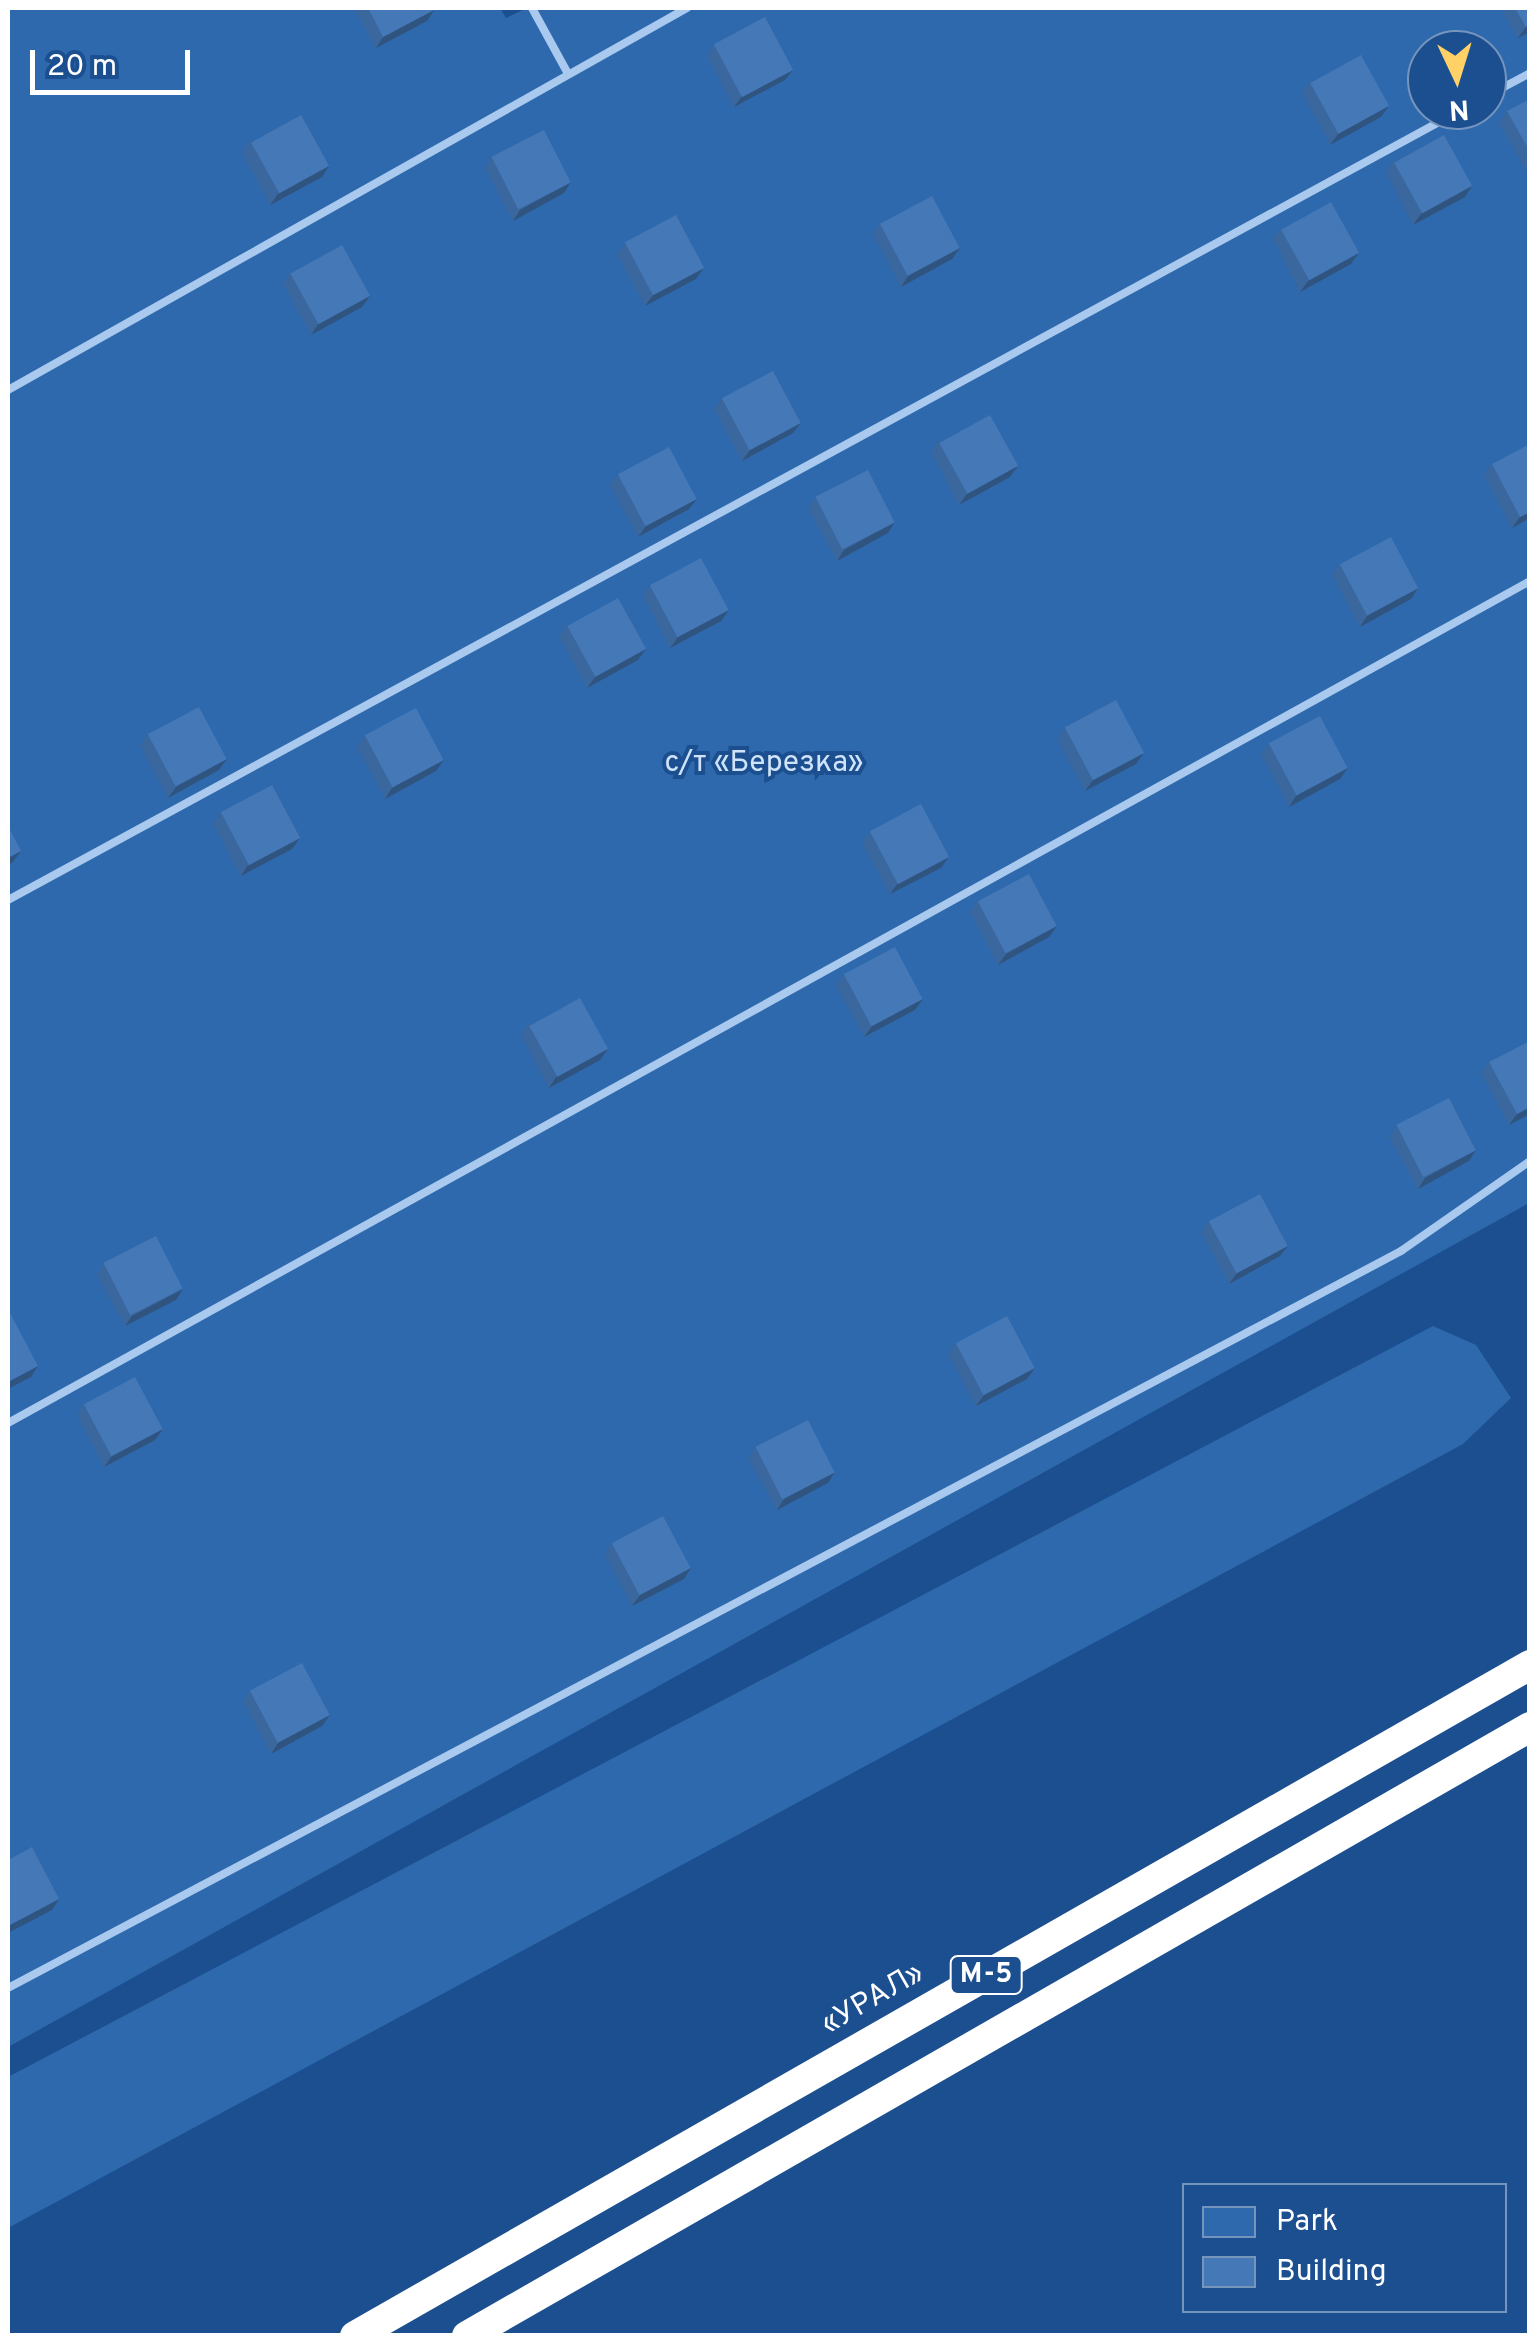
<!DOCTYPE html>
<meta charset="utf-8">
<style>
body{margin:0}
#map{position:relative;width:1537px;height:2343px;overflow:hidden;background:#1b4f8f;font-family:Overpass,sans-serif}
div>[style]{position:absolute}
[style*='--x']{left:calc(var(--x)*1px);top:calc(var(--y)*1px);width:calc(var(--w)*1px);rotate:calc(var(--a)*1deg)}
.green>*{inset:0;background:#2e69ad}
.lane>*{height:8px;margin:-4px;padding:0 4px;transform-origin:4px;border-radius:4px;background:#a9c9ee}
.highway>*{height:30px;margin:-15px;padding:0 15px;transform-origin:15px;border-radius:15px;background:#fff}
.wall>*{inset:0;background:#3a679d}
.shaded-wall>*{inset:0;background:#305480}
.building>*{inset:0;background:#4478b7;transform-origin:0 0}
span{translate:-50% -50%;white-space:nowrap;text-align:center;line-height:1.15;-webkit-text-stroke:8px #1b4f8f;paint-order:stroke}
.shield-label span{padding:2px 8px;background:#1b4f8f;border:2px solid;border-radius:8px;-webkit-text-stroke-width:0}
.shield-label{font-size:28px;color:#fff;font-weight:700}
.park-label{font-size:30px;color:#cfe3fa}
.street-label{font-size:30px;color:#fff}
.frame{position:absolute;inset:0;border:10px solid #fff;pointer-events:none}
.legend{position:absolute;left:1182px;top:2183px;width:325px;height:130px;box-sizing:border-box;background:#1b4f8f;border:2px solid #7695bc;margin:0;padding:12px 18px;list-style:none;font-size:30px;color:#fff}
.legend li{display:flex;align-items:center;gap:20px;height:50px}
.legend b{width:50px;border:2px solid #7695bc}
.north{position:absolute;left:1407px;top:30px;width:100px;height:100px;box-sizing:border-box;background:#1b4f8f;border:2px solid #7695bc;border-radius:50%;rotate:176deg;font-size:28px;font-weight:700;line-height:40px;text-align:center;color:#fff}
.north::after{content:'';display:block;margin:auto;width:35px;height:45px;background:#ffd166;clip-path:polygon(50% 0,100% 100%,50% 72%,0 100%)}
.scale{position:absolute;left:30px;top:50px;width:160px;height:45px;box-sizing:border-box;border:5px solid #fff;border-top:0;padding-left:12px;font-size:30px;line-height:35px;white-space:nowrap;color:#fff;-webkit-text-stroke:8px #1b4f8f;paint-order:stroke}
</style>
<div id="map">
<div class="green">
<i style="clip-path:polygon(evenodd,8px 8px,500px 8px,506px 18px,527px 8px,1529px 8px,1529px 1203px,8px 2047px,8px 8px,1427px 50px,1487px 50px,1487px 110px,1427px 110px,1427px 50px)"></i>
<i style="clip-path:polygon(1433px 1326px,1476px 1345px,1511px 1398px,1463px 1444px,8px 2228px,8px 2077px)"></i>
</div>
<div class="lane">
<i style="--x:532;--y:8;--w:73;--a:61.3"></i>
<i style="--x:1487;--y:96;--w:49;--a:-28.1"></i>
<i style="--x:8;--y:390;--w:779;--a:-29.36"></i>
<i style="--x:8;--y:900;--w:1654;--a:-28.53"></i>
<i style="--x:8;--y:1423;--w:1739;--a:-28.95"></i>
<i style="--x:8;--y:1988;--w:1576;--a:-27.88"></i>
<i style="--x:1401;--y:1251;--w:157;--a:-34.9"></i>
</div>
<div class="highway">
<i style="--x:355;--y:2336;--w:1353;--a:-29.73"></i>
<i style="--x:467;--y:2336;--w:1225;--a:-29.81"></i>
</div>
<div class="wall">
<i style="clip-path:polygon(354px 8px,433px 8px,434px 10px,427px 21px,376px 48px)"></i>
<i style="clip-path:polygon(1501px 8px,1530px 8px,1530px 32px,1518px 38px)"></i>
<i style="clip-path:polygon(714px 45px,785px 80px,734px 107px,707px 56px)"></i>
<i style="clip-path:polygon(1310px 82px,1381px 117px,1330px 145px,1302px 92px)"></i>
<i style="clip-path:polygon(1530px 99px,1530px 173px,1528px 174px,1499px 122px,1507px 111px)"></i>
<i style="clip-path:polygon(250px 141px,329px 166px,322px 177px,270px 205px,242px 152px)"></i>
<i style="clip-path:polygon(492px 158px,571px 182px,564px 193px,513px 221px,485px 168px)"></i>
<i style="clip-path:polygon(1393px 161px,1472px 186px,1465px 197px,1413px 225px,1386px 172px)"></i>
<i style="clip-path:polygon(880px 223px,960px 248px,952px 259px,901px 287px,873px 234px)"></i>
<i style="clip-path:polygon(1280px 228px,1351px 264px,1300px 292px,1273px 239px)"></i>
<i style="clip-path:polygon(625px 243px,696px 279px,645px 306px,617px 254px)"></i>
<i style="clip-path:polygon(290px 272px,370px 296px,362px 307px,311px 335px,283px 283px)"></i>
<i style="clip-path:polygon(722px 398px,801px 423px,793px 433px,742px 461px,714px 409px)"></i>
<i style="clip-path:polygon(938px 441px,1018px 466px,1010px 477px,959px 505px,931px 452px)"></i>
<i style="clip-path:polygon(1492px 464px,1530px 518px,1512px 528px,1484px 475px)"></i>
<i style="clip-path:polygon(618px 474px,697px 499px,689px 509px,638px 537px,610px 485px)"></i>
<i style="clip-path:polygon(816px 497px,895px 522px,888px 533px,837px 561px,808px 508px)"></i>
<i style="clip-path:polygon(1340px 564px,1418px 588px,1411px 599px,1360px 627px,1332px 575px)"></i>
<i style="clip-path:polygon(650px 585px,729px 610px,721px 621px,670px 648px,643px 596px)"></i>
<i style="clip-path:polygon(567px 625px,638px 660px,587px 688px,559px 636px)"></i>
<i style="clip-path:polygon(1065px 728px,1136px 764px,1085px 791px,1057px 739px)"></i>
<i style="clip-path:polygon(148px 734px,219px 770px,168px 798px,140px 745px)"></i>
<i style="clip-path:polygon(365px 735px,436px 771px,385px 799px,357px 746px)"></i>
<i style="clip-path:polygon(1269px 743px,1348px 768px,1340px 779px,1289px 807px,1261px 754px)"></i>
<i style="clip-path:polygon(221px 813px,292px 849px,241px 876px,213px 824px)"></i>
<i style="clip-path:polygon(870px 832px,941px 868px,890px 894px,862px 843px)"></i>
<i style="clip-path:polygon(978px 901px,1057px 926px,1049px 937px,998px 965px,970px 912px)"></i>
<i style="clip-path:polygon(844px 974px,923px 999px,915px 1010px,864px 1037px,836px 985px)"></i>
<i style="clip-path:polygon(528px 1024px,608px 1049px,600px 1060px,549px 1088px,521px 1035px)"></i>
<i style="clip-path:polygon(1489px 1062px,1530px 1114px,1509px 1125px,1481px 1073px)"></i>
<i style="clip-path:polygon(1397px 1126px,1469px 1161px,1418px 1189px,1389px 1137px)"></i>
<i style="clip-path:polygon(1209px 1221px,1280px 1256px,1229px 1284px,1201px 1232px)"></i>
<i style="clip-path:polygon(104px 1264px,176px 1300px,125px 1326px,97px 1275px)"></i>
<i style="clip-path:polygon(956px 1343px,1035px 1368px,1027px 1379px,976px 1406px,948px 1354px)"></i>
<i style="clip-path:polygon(84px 1404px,163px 1429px,155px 1440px,104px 1467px,77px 1415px)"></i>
<i style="clip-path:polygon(756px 1447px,828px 1483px,777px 1510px,748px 1458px)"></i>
<i style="clip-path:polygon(612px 1544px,684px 1579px,632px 1606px,605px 1554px)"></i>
<i style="clip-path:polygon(250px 1690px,322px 1726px,271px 1754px,243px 1701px)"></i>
</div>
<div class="shaded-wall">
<i style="clip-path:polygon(434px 10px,427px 21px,376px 48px,383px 37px)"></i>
<i style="clip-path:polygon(1530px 25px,1530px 32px,1518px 38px,1526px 27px)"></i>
<i style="clip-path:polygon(793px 70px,785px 80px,734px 107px,742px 96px)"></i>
<i style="clip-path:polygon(1389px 106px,1381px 117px,1330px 145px,1338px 134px)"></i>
<i style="clip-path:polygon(329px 166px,322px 177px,270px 205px,278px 194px)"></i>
<i style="clip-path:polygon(571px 182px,564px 193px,513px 221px,520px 210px)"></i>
<i style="clip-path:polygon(1472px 186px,1465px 197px,1413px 225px,1421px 214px)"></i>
<i style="clip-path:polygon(960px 248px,952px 259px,901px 287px,908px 276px)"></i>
<i style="clip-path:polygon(1359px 253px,1351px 264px,1300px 292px,1308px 281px)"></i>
<i style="clip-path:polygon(704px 268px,696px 279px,645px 306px,653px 295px)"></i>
<i style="clip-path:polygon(370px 296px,362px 307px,311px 335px,318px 324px)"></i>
<i style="clip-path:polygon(801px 423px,793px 433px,742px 461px,750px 450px)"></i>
<i style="clip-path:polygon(1018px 466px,1010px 477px,959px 505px,967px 494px)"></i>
<i style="clip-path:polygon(697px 499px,689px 509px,638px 537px,646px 526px)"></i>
<i style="clip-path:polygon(1530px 512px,1530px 518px,1512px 528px,1520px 517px)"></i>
<i style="clip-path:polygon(895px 522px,888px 533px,837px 561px,844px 550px)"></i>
<i style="clip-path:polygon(1418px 588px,1411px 599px,1360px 627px,1367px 616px)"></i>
<i style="clip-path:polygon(729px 610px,721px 621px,670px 648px,678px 637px)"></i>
<i style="clip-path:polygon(646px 649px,638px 660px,587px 688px,595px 677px)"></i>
<i style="clip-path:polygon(1144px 753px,1136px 764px,1085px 791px,1093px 780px)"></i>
<i style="clip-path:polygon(227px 759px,219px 770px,168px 798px,176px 787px)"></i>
<i style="clip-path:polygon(444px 760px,436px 771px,385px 799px,392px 788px)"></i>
<i style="clip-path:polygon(1348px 768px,1340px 779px,1289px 807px,1296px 796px)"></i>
<i style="clip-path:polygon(300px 838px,292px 849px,241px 876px,248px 865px)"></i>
<i style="clip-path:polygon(21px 851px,13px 862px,8px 865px,8px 858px)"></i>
<i style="clip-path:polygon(949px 857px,941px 868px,890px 894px,898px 883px)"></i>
<i style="clip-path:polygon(1057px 926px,1049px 937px,998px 965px,1006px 954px)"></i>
<i style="clip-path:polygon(923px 999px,915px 1010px,864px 1037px,872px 1026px)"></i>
<i style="clip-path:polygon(608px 1049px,600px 1060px,549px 1088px,556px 1077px)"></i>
<i style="clip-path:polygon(1530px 1107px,1530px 1114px,1509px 1125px,1517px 1114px)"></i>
<i style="clip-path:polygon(1476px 1150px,1469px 1161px,1418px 1189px,1425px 1178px)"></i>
<i style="clip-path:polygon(1288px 1246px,1280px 1256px,1229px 1284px,1237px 1273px)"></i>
<i style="clip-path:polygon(183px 1289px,176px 1300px,125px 1326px,132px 1316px)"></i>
<i style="clip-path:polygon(38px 1366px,31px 1377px,8px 1389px,8px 1382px)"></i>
<i style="clip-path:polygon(1035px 1368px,1027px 1379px,976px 1406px,984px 1395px)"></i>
<i style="clip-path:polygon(163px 1429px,155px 1440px,104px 1467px,112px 1456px)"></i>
<i style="clip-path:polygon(835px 1472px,828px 1483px,777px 1510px,784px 1499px)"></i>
<i style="clip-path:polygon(691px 1568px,684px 1579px,632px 1606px,640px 1595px)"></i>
<i style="clip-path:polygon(330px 1715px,322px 1726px,271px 1754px,278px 1743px)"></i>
<i style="clip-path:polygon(59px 1899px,52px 1910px,8px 1933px,8px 1926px)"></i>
</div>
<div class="building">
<i style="clip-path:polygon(368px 8px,433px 8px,434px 10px,383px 37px)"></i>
<i style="clip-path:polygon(1515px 8px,1530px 8px,1530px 25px,1526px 27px)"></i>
<i style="left:765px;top:17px;width:60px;height:58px;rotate:62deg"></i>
<i style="left:1361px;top:55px;width:58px;height:58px;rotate:61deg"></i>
<i style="clip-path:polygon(1530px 99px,1530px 152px,1507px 111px)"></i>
<i style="left:301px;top:115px;width:58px;height:57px;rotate:61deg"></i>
<i style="left:544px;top:130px;width:59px;height:59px;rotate:63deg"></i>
<i style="left:1444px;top:135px;width:58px;height:57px;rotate:61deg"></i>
<i style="left:932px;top:196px;width:59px;height:59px;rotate:62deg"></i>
<i style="left:1331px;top:202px;width:58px;height:57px;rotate:61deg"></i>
<i style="left:676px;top:215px;width:60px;height:58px;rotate:62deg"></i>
<i style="left:342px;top:245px;width:58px;height:59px;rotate:61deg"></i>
<i style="left:773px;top:371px;width:59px;height:58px;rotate:62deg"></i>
<i style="left:990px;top:415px;width:58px;height:58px;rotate:61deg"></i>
<i style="clip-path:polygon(1530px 444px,1530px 512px,1520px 517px,1492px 464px)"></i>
<i style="left:669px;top:447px;width:59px;height:58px;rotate:62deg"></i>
<i style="left:868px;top:470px;width:59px;height:59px;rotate:63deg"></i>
<i style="left:1391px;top:537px;width:58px;height:58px;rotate:62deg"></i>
<i style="left:701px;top:558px;width:59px;height:58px;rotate:62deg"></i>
<i style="left:618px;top:598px;width:58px;height:58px;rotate:61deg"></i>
<i style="left:1116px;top:700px;width:60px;height:58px;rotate:62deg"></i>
<i style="left:199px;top:707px;width:59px;height:58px;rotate:62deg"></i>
<i style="left:416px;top:708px;width:59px;height:58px;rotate:62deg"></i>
<i style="left:1320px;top:716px;width:59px;height:58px;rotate:62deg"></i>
<i style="left:272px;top:785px;width:60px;height:58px;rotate:62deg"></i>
<i style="left:921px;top:804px;width:60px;height:58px;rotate:62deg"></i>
<i style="clip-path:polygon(8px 826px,21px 851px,8px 858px)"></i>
<i style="left:1029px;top:874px;width:59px;height:58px;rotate:62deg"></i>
<i style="left:895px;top:947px;width:59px;height:58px;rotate:62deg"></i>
<i style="left:580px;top:998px;width:58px;height:58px;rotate:61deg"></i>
<i style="clip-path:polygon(1530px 1041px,1530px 1107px,1517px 1114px,1489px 1062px)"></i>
<i style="left:1449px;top:1098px;width:59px;height:59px;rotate:63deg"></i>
<i style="left:1260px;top:1194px;width:59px;height:58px;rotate:62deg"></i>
<i style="left:156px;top:1236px;width:59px;height:59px;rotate:63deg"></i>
<i style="clip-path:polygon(10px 1313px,38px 1366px,8px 1382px,8px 1315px)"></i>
<i style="left:1007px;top:1316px;width:59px;height:58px;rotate:62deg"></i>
<i style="left:135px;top:1377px;width:59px;height:58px;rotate:62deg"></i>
<i style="left:808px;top:1420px;width:59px;height:59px;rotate:63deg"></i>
<i style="left:663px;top:1516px;width:59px;height:58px;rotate:62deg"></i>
<i style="left:302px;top:1663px;width:59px;height:59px;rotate:62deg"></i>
<i style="clip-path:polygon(32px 1847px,59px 1899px,8px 1926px,8px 1860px)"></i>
</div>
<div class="shield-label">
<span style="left:986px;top:1975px">М-5</span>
</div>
<div class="park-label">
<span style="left:764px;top:764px">с/т «Березка»</span>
</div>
<div class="street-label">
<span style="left:873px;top:2000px;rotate:-30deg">«УРАЛ»</span>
</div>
<div class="frame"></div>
<ul class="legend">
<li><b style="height:28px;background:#2e69ad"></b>Park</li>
<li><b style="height:28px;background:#4478b7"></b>Building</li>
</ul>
<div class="north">N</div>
<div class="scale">20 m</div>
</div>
